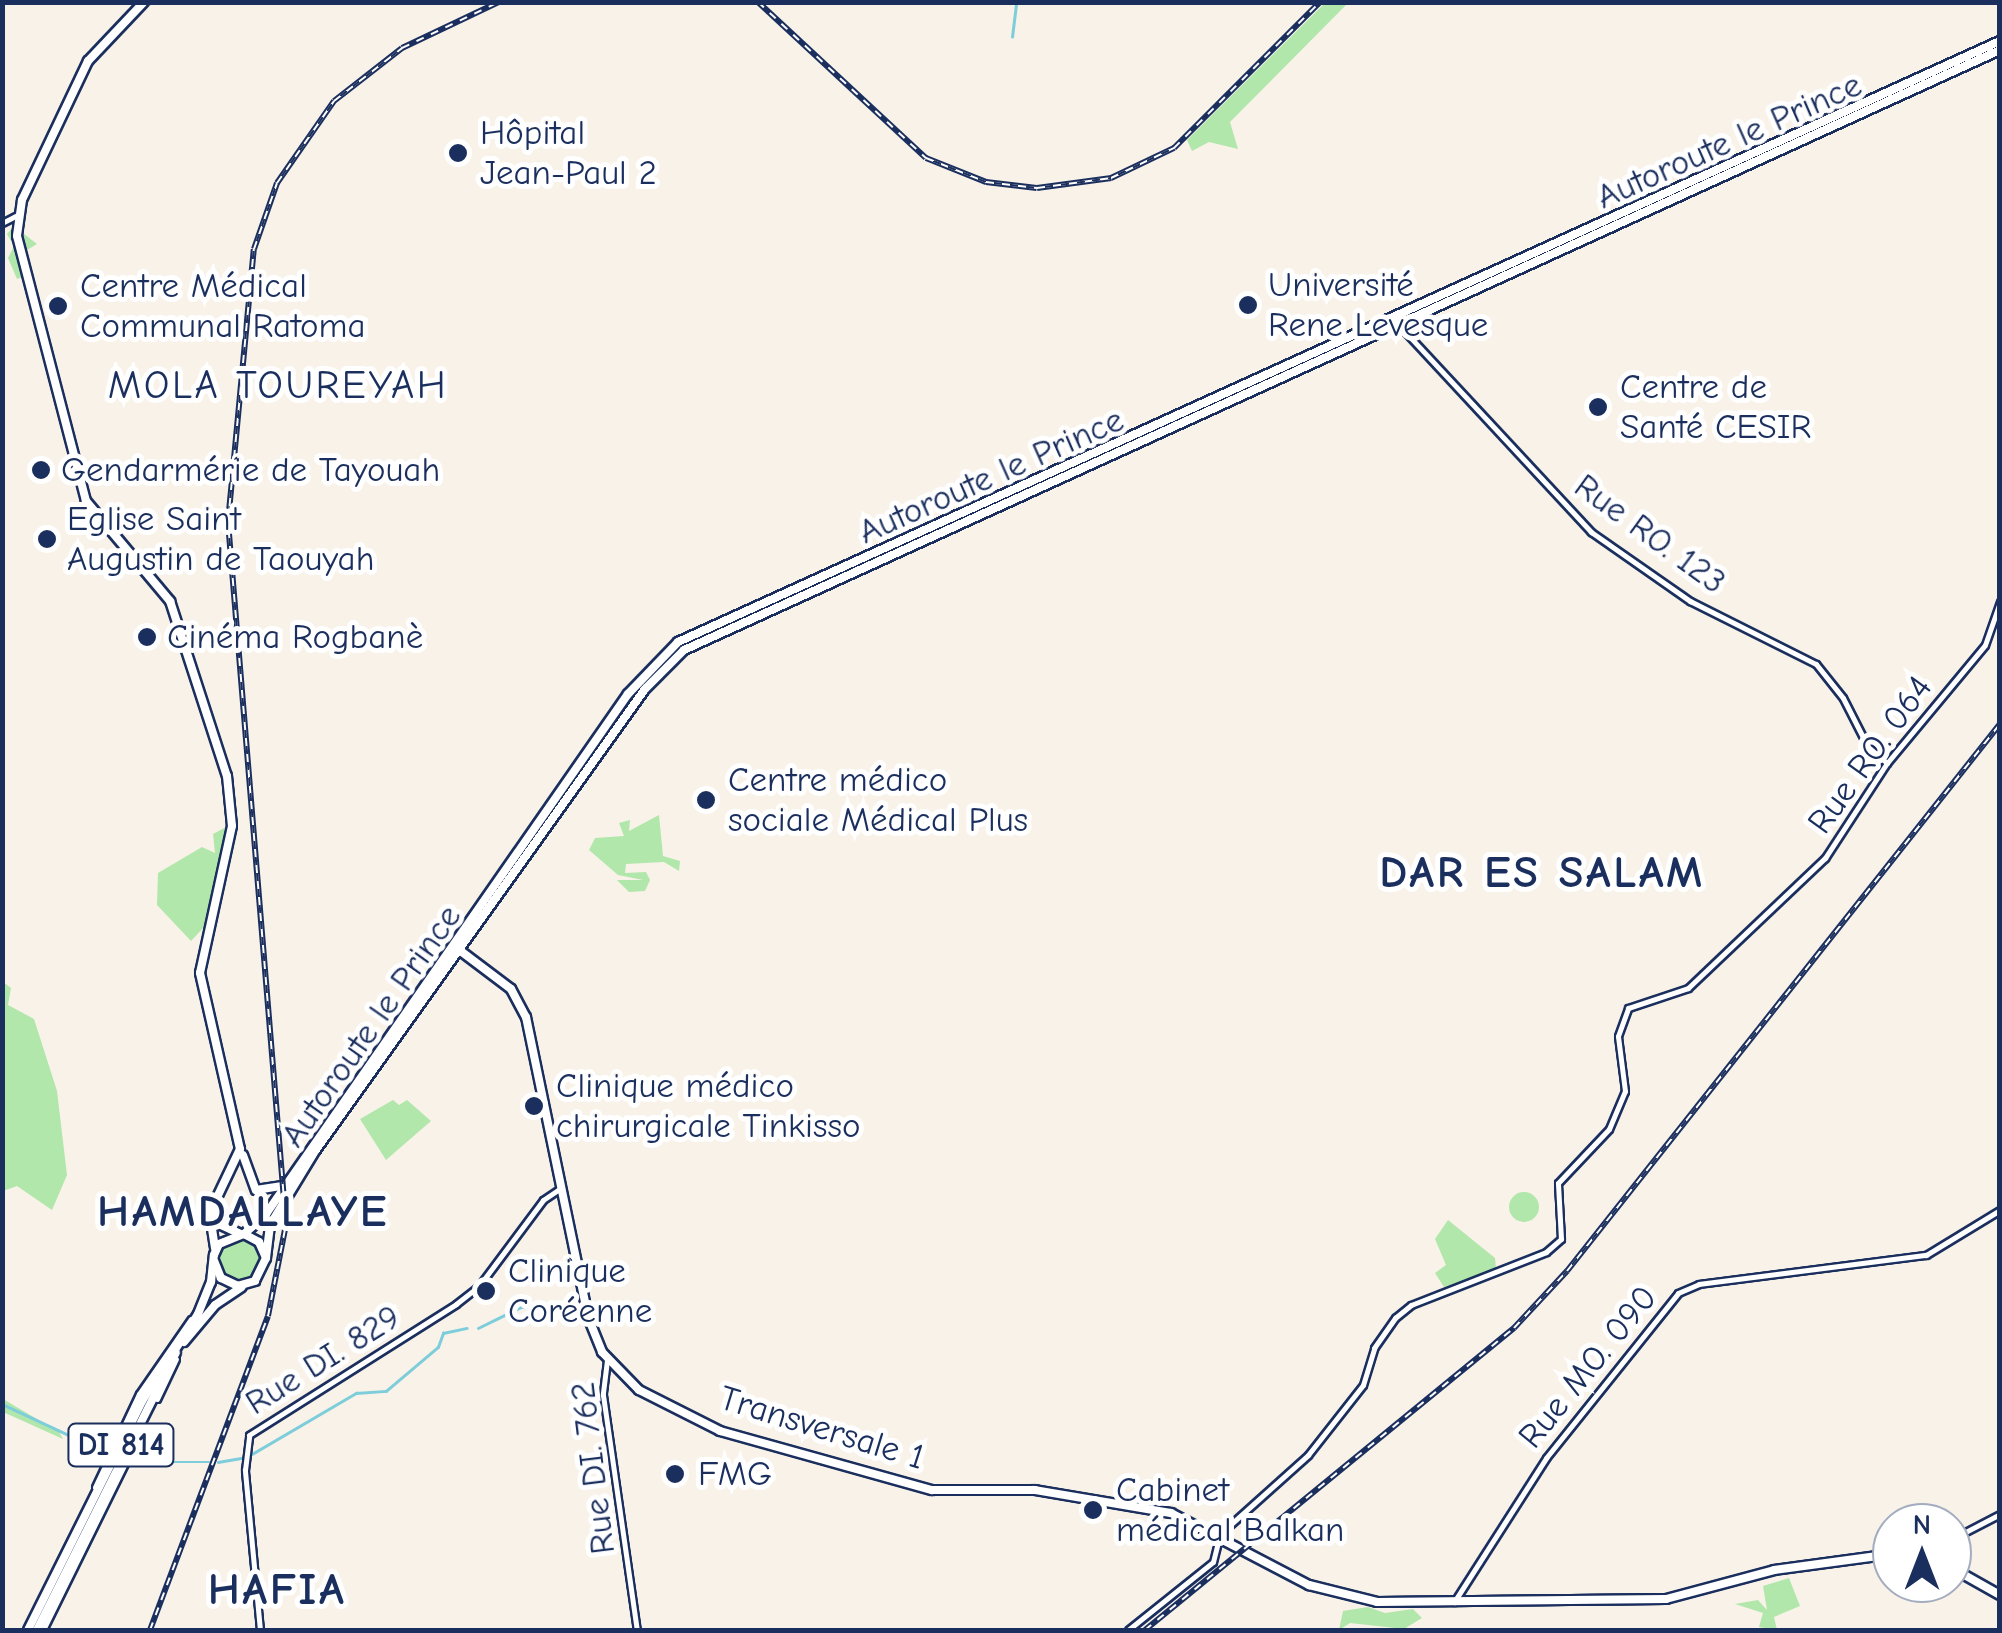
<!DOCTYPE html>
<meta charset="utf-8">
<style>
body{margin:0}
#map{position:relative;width:2002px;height:1633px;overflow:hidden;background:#f8f2e9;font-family:"Comic Neue",sans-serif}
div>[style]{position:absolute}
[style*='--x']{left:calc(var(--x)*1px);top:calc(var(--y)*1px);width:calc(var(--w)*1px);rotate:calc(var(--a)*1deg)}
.green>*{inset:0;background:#b1e7aa}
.round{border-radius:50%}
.stream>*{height:2.5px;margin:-1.25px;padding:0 1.25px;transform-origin:1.25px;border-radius:1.25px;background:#7ecdda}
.roads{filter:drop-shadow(2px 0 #1b2f5e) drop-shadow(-2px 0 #1b2f5e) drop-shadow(0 2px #1b2f5e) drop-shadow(0 -2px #1b2f5e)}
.minor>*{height:5px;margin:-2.5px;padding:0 2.5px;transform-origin:2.5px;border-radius:2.5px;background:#fff}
.major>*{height:8px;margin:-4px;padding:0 4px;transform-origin:4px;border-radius:4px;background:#fff}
.rail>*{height:6px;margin-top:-3px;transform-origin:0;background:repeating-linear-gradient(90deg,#fff 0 8px,#1b2f5e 0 16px);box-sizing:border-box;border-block:2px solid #1b2f5e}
.dots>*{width:28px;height:28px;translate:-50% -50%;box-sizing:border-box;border:5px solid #fff;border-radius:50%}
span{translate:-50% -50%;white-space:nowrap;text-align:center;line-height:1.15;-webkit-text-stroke:10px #fff;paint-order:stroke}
.shield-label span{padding:2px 8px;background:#fff;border:2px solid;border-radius:8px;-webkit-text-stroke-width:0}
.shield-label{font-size:32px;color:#1b2f5e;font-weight:700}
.poi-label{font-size:35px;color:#1b2f5e}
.left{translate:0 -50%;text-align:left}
.street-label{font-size:35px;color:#1b2f5e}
.quarter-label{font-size:40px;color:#1b2f5e;letter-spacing:2.5px}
.district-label{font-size:45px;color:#1b2f5e;font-weight:700;letter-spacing:2.5px}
.frame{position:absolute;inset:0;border:5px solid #1b2f5e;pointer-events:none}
.north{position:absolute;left:1872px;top:1503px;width:100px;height:100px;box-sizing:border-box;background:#fff;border:2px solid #a4acbf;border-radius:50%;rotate:0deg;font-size:28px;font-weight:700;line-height:40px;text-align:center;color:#1b2f5e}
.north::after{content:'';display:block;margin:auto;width:35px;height:45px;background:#1b2f5e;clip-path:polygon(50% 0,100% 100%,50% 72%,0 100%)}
</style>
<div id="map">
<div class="green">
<i style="clip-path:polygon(1326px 2px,1348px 3px,1230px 122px,1238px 149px,1209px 142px,1192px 151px,1187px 140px)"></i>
<i style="clip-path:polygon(14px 226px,37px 244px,27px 250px,28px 275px,17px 279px,8px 258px,14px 246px,7px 234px)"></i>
<i style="clip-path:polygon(659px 815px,663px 856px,680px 861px,679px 871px,664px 862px,626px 864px,625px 873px,646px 872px,650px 880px,645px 891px,629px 892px,617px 880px,643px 880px,618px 875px,589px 850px,595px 838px,624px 836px,619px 823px,630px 820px,629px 831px)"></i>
<i style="clip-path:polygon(226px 827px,205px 926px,191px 941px,157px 905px,158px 873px,202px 847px,215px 853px,213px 834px)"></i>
<i style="clip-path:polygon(2px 981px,11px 988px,8px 1005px,34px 1019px,57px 1091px,67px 1175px,52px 1210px,17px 1186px,3px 1191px)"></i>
<i style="clip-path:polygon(393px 1100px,399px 1105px,407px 1100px,431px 1121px,386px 1160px,360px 1119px)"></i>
<i class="round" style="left:1509px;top:1192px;width:30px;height:30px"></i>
<i style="clip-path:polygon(1448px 1220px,1495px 1258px,1496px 1269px,1444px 1287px,1435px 1273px,1446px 1265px,1435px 1239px)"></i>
<i class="round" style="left:216px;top:1236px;width:46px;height:46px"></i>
<i style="clip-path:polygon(3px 1399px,59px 1432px,63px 1439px,3px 1412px)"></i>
<i style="clip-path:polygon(1789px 1578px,1800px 1606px,1774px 1617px,1777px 1630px,1759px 1627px,1763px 1613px,1735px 1604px,1758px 1600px,1767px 1610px,1763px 1586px)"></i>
<i style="clip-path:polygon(1368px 1607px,1385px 1613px,1413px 1609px,1422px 1618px,1404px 1629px,1350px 1623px,1339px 1630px,1343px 1611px)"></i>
</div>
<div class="stream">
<i style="--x:1012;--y:37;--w:35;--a:-83"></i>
<i style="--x:478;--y:1328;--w:48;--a:-26"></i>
<i style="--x:521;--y:1307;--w:21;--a:-3"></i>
<i style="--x:542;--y:1306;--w:35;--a:20"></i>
<i style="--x:2;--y:1404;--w:116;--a:25"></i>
<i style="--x:252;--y:1454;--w:121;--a:-30.4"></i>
<i style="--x:356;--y:1393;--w:30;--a:-4"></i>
<i style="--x:386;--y:1391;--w:68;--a:-40.2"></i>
<i style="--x:438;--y:1347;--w:15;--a:-70"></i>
<i style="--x:443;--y:1333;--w:24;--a:-12"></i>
<i style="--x:159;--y:1462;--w:50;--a:0"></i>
<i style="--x:218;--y:1462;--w:23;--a:-10"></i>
</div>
<div class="roads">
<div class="minor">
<i style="--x:2;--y:223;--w:16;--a:-27"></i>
<i style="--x:1396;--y:322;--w:287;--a:47.1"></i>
<i style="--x:1591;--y:532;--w:121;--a:34.9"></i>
<i style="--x:1690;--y:601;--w:141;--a:26.6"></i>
<i style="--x:1816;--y:664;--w:43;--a:51.5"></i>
<i style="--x:1843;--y:698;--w:55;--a:63"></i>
<i style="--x:1868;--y:747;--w:25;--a:40"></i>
<i style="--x:607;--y:1360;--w:35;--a:97"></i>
<i style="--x:603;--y:1395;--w:237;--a:81.8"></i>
<i style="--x:157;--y:1399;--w:44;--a:-64.6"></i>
<i style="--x:95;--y:1487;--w:103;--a:-64.7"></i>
<i style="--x:139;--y:1394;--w:91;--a:-55.3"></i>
<i style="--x:1952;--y:1539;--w:54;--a:-27.5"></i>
<i style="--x:1454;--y:1602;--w:171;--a:-57.4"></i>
<i style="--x:1546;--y:1458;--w:211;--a:-51.3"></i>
<i style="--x:1678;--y:1293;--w:23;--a:-23"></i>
<i style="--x:1699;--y:1284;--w:229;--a:-7.3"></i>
<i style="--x:1926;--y:1255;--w:87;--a:-31.3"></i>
<i style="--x:43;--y:1630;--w:206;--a:-63.8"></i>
<i style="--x:260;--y:1630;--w:161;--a:-95.4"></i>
<i style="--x:245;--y:1470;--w:35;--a:-83"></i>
<i style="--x:249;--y:1435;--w:245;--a:-32.3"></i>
<i style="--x:456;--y:1304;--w:29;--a:-38"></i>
<i style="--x:479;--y:1286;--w:107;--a:-53.3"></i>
<i style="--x:543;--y:1200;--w:22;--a:-34"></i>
<i style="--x:1128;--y:1630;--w:109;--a:-38.7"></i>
<i style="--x:1213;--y:1562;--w:29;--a:-76"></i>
<i style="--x:1220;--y:1534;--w:118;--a:-41.9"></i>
<i style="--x:1308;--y:1455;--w:89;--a:-51.8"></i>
<i style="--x:1363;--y:1385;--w:39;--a:-73"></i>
<i style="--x:1374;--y:1348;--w:37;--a:-55"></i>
<i style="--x:1395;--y:1318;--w:21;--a:-39"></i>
<i style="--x:1411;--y:1305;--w:145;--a:-21.4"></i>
<i style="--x:1546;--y:1252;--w:20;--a:-41"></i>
<i style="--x:1561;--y:1239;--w:56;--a:-93.1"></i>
<i style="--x:1558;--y:1183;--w:74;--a:-46.6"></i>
<i style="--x:1609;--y:1129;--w:41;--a:-67.2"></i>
<i style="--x:1625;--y:1091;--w:55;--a:-97.3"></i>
<i style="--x:1618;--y:1036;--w:30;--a:-70"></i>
<i style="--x:1628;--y:1008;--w:63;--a:-18.4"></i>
<i style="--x:1688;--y:988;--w:189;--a:-43.5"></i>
<i style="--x:1825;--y:858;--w:113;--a:-56.9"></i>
<i style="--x:1887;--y:763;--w:153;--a:-50.3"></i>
<i style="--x:1985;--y:645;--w:46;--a:-70.8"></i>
</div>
<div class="major">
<i style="--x:144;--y:2;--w:81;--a:133.5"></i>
<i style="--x:88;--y:61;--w:154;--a:115.4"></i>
<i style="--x:22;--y:200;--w:36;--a:98"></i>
<i style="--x:17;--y:236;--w:274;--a:75.4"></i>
<i style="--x:86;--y:501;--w:131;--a:50"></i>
<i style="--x:170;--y:601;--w:184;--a:72"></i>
<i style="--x:227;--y:776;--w:50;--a:84.3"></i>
<i style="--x:232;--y:826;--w:150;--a:102.3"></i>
<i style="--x:200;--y:973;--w:180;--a:77.2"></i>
<i style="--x:240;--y:1149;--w:65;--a:115.4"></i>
<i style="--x:212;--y:1208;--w:17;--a:66"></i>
<i style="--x:219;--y:1224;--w:23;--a:25"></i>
<i style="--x:458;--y:949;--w:66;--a:37"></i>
<i style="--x:511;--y:989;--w:32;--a:62"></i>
<i style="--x:526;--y:1017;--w:306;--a:78.3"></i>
<i style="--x:588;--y:1317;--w:38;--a:68"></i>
<i style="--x:602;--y:1352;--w:53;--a:45.8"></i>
<i style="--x:639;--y:1390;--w:91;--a:26.8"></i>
<i style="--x:720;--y:1431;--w:220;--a:15.6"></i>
<i style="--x:932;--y:1490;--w:103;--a:0"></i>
<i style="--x:1035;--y:1490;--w:138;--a:9.6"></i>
<i style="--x:1171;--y:1513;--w:156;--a:27.6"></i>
<i style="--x:1309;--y:1585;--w:70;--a:14"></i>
<i style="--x:1377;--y:1602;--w:289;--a:-0.6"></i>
<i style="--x:1666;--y:1599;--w:112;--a:-15"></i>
<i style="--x:1774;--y:1570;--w:119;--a:-7.7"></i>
<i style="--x:243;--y:1155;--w:37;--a:70"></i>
<i style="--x:256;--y:1190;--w:25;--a:-9"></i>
<i style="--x:208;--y:1203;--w:46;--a:81.2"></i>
<i style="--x:244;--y:1234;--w:30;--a:-42"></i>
<i style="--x:266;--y:1214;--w:634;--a:-55.16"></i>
<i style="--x:628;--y:694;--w:72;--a:-46.1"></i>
<i style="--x:678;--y:642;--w:1452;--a:-24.45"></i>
<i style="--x:266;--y:1258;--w:33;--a:-83"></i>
<i style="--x:270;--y:1225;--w:87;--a:-58.7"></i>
<i style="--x:315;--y:1151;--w:568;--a:-54.46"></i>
<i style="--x:645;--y:689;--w:55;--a:-45"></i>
<i style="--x:684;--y:650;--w:1446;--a:-24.51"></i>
<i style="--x:184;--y:1342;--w:48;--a:-50"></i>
<i style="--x:215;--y:1305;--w:32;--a:-34"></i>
<i style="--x:1952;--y:1568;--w:55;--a:29.4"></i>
<i style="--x:28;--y:1630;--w:256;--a:-63.5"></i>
<i style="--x:142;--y:1401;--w:103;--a:-57.2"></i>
<i style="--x:198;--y:1314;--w:35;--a:-68"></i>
<i style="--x:211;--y:1282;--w:27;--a:-84"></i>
<i style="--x:214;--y:1255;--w:12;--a:-66"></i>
<i style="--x:219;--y:1244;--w:27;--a:-22"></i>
<i style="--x:244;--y:1234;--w:17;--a:28"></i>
<i style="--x:259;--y:1242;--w:17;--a:66"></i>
<i style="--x:266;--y:1258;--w:25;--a:116"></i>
<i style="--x:255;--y:1281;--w:18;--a:164"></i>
<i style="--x:238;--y:1286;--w:19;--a:-155"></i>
<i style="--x:221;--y:1278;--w:18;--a:-112"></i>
<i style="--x:37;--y:1630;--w:310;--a:-63.4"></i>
</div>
</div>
<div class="rail">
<i style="--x:758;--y:2;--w:229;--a:42.9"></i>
<i style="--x:926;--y:158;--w:65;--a:21.8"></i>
<i style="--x:986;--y:182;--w:51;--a:6.7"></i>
<i style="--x:1037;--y:188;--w:75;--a:-7.7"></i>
<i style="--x:1111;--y:178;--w:70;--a:-25.5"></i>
<i style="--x:1174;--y:148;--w:206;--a:-45"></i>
<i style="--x:150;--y:1630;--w:335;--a:-69.4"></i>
<i style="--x:268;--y:1316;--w:94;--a:-78.9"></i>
<i style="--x:286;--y:1224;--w:704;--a:-94.72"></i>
<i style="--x:228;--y:522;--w:274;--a:-84.6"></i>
<i style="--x:254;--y:249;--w:70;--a:-70.8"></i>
<i style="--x:277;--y:183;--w:100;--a:-55.2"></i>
<i style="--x:334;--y:101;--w:86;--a:-37.9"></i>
<i style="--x:402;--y:48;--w:107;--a:-25.4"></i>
<i style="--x:1145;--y:1630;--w:477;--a:-39.3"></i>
<i style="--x:1514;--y:1328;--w:78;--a:-47.1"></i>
<i style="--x:1567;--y:1271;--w:698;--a:-51.64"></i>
</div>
<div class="dots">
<i style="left:458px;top:153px;background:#1b2f5e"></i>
<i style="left:1248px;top:305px;background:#1b2f5e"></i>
<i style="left:58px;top:306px;background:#1b2f5e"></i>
<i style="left:1598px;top:407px;background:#1b2f5e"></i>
<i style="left:41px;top:470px;background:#1b2f5e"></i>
<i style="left:47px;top:539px;background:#1b2f5e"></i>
<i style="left:147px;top:637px;background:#1b2f5e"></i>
<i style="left:706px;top:800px;background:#1b2f5e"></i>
<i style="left:534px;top:1106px;background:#1b2f5e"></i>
<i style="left:486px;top:1291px;background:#1b2f5e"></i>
<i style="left:675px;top:1474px;background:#1b2f5e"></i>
<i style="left:1093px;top:1510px;background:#1b2f5e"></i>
</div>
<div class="shield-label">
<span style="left:121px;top:1445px">DI 814</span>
</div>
<div class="poi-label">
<span class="left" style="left:480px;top:153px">Hôpital<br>Jean-Paul 2</span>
<span class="left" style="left:1268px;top:305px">Université<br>Rene Levesque</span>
<span class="left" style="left:80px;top:306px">Centre Médical<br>Communal Ratoma</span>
<span class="left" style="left:1620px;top:407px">Centre de<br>Santé CESIR</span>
<span class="left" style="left:61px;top:470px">Gendarmérie de Tayouah</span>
<span class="left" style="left:67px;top:539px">Eglise Saint<br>Augustin de Taouyah</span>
<span class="left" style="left:167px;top:637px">Cinéma Rogbanè</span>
<span class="left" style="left:728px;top:800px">Centre médico<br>sociale Médical Plus</span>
<span class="left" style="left:556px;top:1106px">Clinique médico<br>chirurgicale Tinkisso</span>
<span class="left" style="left:508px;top:1291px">Clinique<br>Coréenne</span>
<span class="left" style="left:698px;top:1474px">FMG</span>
<span class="left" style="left:1116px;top:1510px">Cabinet<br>médical Balkan</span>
</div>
<div class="street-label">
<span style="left:1729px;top:141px;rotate:-24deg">Autoroute le Prince</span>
<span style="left:991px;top:476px;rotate:-24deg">Autoroute le Prince</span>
<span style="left:1650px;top:534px;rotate:36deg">Rue RO. 123</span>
<span style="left:1870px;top:755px;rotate:-54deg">Rue RO. 064</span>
<span style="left:371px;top:1026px;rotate:-55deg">Autoroute le Prince</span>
<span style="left:323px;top:1360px;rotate:-32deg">Rue DI. 829</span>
<span style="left:1588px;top:1367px;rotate:-51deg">Rue MO. 090</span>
<span style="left:822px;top:1428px;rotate:17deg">Transversale 1</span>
<span style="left:593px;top:1468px;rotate:-97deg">Rue DI. 762</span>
</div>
<div class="quarter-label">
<span style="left:278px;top:385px">MOLA TOUREYAH</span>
</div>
<div class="district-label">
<span style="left:1542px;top:873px">DAR ES SALAM</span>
<span style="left:243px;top:1212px">HAMDALLAYE</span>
<span style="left:277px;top:1590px">HAFIA</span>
</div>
<div class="frame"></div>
<div class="north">N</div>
</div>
